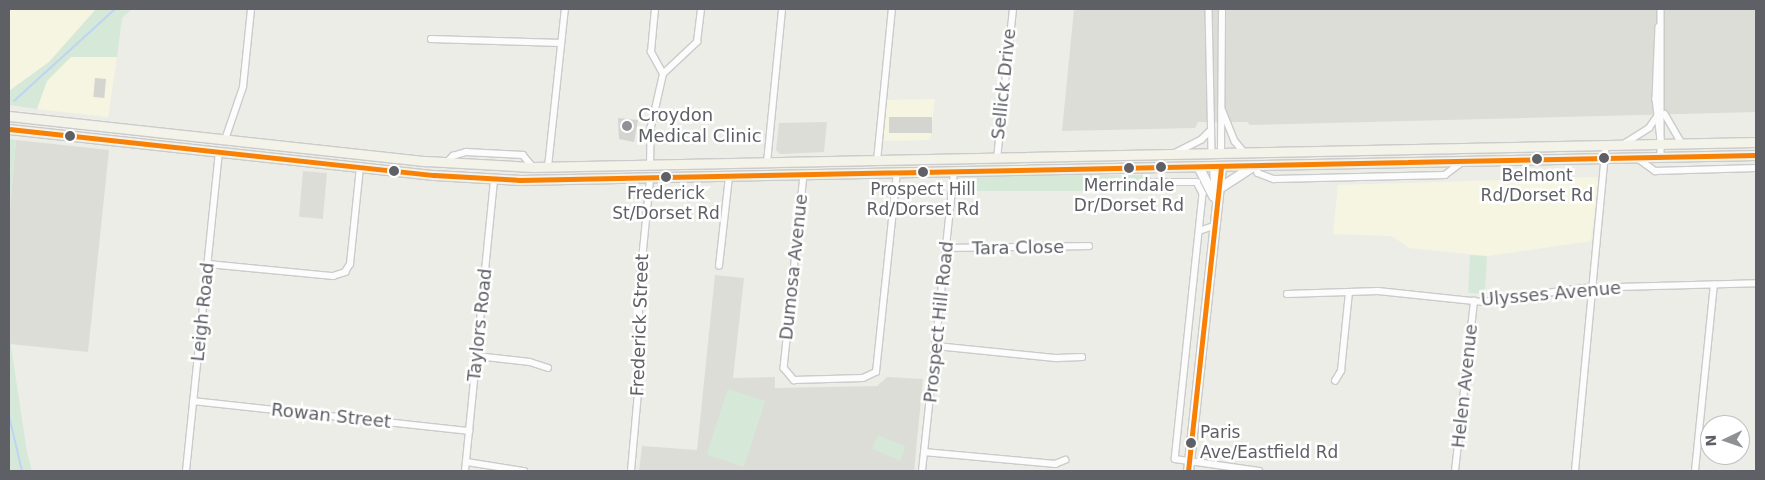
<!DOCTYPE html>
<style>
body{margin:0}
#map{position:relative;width:1765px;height:480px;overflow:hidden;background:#edede8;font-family:"DejaVu Sans",sans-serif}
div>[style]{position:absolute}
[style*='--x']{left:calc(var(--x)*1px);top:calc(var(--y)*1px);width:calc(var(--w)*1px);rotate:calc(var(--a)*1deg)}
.commercial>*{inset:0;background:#f6f5e2}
.industrial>*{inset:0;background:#ddddd8}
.education>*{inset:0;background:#ddddd7;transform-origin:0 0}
.green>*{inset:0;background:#d6e9d8;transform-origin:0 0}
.stream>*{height:2px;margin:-1px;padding:0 1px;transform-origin:1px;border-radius:1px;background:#bed4f5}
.building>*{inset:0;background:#d4d4d1;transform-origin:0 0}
.roads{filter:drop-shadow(1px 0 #cacbca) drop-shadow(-1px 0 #cacbca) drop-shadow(0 1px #cacbca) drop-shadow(0 -1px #cacbca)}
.street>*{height:5.5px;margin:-2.75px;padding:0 2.75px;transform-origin:2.75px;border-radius:2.75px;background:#fcfcfc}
.secondary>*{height:9px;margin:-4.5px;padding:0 4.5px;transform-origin:4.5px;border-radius:4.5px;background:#fcfcfc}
.primary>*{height:9px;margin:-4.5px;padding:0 4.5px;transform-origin:4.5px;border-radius:4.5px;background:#f3f3e9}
.bus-1>*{height:5px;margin:-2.5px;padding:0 2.5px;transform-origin:2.5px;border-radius:2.5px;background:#f78005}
.dots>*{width:14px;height:14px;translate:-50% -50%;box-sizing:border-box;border:2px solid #fff;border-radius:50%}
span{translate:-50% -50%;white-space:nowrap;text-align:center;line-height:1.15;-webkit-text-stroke:5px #fff;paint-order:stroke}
.bus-label{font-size:17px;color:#5e6066}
.left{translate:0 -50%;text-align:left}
.street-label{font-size:18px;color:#5e6066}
.poi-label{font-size:18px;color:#5e6066}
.frame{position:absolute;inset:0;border:10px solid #5e6066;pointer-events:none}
.north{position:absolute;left:1700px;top:415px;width:50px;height:50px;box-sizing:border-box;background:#fff;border:1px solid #bfbfc2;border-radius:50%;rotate:267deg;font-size:14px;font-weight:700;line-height:20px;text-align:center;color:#5e6066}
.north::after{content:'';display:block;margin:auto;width:18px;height:22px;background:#909194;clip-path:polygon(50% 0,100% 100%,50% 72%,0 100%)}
</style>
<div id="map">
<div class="commercial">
<i style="clip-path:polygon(9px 9px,96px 9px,49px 62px,9px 91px)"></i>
<i style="clip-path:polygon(71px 57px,117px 57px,108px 117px,37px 109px,47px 81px)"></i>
<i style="clip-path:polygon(935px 99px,930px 140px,882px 141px,886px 100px)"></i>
<i style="clip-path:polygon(1599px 177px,1591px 241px,1487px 256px,1409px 248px,1392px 236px,1333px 234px,1338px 185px)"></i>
</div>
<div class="industrial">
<i style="clip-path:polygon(1074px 9px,1756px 9px,1756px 112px,1250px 125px,1247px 122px,1198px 122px,1195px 128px,1062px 131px)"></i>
<i style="clip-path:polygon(16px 140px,109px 150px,88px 352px,10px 344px,9px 220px)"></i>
</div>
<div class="education">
<i style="clip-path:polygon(827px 122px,824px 152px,780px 154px,776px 150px,779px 123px)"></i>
<i style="left:303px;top:171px;width:24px;height:46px;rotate:5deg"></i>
<i style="clip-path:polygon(715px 275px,744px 278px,733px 378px,775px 377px,775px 388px,877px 386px,887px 377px,923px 379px,914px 471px,639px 471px,642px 446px,697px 450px)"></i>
</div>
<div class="green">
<i style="clip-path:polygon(96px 9px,132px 9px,122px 18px,117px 57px,71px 57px,47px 81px,37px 109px,9px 105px,9px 91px,49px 62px)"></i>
<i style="clip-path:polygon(9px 139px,16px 140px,9px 220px)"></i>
<i style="left:1144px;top:175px;width:16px;height:182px;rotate:90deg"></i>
<i style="left:1470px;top:255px;width:17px;height:38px;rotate:3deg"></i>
<i style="clip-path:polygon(9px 333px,27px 452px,32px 471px,9px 471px)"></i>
<i style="left:728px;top:389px;width:39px;height:69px;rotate:18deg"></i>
<i style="left:878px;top:435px;width:30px;height:15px;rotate:23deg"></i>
</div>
<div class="stream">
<i style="--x:14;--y:101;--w:137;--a:-42.3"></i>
<i style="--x:9;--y:416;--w:57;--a:76.7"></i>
</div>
<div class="building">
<i style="left:95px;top:78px;width:11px;height:19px;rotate:5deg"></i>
<i style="left:889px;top:117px;width:43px;height:16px"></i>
<i style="clip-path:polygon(618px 118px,638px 120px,634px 142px,619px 139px)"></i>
</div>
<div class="roads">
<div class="street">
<i style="--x:1209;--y:9;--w:144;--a:88.8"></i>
<i style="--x:1661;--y:9;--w:148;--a:90"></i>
<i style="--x:1659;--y:27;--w:72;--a:92.4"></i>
<i style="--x:1656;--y:99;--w:41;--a:83"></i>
<i style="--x:431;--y:39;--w:130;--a:1.8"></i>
<i style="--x:663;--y:74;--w:47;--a:-43.3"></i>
<i style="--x:697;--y:42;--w:33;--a:-83"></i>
<i style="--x:1222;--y:109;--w:35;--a:68"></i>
<i style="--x:1235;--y:141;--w:14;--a:51"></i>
<i style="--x:1665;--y:114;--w:34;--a:60"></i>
<i style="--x:225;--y:140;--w:56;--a:-71.2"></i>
<i style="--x:243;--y:87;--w:78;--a:-84.1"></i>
<i style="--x:1622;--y:145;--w:32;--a:-32"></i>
<i style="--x:1649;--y:128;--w:12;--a:-55"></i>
<i style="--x:1177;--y:152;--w:27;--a:-27"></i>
<i style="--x:1201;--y:140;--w:14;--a:-45"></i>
<i style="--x:1221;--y:152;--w:143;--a:-89.6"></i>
<i style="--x:1636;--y:157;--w:24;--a:36"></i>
<i style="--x:1655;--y:171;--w:101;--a:-1.7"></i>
<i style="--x:997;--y:159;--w:151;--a:-83.9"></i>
<i style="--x:877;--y:161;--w:153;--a:-84.4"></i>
<i style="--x:446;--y:163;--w:10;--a:-45"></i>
<i style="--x:453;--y:156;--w:14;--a:-17"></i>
<i style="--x:466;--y:152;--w:57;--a:3"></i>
<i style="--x:523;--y:155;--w:16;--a:50"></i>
<i style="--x:767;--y:163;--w:155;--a:-84.4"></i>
<i style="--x:650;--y:166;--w:39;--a:-89"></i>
<i style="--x:651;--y:127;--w:54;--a:-77.2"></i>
<i style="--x:663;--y:74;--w:25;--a:-119"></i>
<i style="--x:651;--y:52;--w:43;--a:-84.7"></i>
<i style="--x:1256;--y:166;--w:7;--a:74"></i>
<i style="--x:1258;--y:173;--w:17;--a:21"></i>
<i style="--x:1274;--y:179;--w:171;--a:-1.3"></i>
<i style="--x:1445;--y:175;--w:21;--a:-37"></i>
<i style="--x:548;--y:167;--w:159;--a:-83.9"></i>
<i style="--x:804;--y:175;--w:194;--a:95.9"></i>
<i style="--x:784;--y:368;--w:16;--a:50"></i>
<i style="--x:794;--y:380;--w:69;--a:-1.7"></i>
<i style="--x:863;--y:378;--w:14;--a:-25"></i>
<i style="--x:876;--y:372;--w:200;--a:-84"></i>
<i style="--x:1146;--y:182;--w:51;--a:0"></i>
<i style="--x:1197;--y:182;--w:13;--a:63"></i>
<i style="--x:1203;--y:194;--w:266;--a:96"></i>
<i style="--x:1175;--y:459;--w:85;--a:8.1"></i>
<i style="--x:1199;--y:231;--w:18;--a:-19"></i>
<i style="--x:947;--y:248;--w:142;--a:-0.8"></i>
<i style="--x:208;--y:264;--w:126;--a:5.5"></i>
<i style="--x:333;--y:276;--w:13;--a:-18"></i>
<i style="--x:345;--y:272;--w:9;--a:-58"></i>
<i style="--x:350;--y:264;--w:98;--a:-84.1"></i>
<i style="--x:719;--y:266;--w:90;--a:-83.6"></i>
<i style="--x:1287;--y:294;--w:91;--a:-1.9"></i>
<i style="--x:1378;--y:291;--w:106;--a:6"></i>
<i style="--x:1483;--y:302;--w:100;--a:-8"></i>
<i style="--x:1582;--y:288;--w:174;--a:-1.6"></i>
<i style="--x:936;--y:346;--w:122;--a:5.7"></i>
<i style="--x:1057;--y:358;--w:25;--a:-2"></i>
<i style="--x:477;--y:356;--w:53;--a:6.5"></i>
<i style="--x:530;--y:362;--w:19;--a:18"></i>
<i style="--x:1335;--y:381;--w:12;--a:-59"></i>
<i style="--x:1341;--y:371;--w:79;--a:-84.2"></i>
<i style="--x:193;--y:401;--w:278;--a:6.2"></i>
<i style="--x:924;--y:452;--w:132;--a:5.2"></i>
<i style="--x:1055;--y:464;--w:11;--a:-22"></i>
<i style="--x:467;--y:462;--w:58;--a:9"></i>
<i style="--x:186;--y:471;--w:321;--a:-84.1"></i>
<i style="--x:465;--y:471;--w:293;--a:-84.3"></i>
<i style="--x:631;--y:471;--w:123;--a:-84.9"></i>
<i style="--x:642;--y:348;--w:48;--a:-94.8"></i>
<i style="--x:638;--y:300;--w:122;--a:-84.3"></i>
<i style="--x:922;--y:471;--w:301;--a:-83.9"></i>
<i style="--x:1455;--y:471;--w:171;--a:-83.6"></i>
<i style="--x:1575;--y:471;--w:327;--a:-84.6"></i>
<i style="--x:1695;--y:471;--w:187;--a:-84.2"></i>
</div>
<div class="secondary">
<i style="--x:1214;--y:167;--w:32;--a:86"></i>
<i style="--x:1199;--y:168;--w:31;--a:63"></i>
<i style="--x:1222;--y:186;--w:37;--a:-33"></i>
<i style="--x:1188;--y:471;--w:306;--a:-83.8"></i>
</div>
<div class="primary">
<i style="--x:9;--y:116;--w:419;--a:6.2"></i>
<i style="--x:426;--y:161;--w:107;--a:3.2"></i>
<i style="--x:533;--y:167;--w:1223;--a:-1.17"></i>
<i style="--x:9;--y:129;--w:427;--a:6.2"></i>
<i style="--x:434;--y:175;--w:86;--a:3.3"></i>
<i style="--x:520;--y:180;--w:1236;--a:-1.16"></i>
</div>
</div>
<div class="bus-1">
<i style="--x:9;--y:129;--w:427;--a:6.2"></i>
<i style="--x:434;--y:175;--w:86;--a:3.3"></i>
<i style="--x:520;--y:180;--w:1236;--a:-1.16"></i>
<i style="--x:1188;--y:471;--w:306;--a:-83.8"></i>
</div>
<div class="dots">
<i style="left:627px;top:126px;background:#909194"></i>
<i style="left:70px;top:136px;background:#5e6066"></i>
<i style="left:1604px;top:158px;background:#5e6066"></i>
<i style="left:1537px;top:159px;background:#5e6066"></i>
<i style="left:1161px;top:167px;background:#5e6066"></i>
<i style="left:1129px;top:168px;background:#5e6066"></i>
<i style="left:394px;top:171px;background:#5e6066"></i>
<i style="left:923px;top:172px;background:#5e6066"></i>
<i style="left:666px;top:177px;background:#5e6066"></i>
<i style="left:1191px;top:443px;background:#5e6066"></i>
</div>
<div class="bus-label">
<span style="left:1537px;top:186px">Belmont<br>Rd/Dorset Rd</span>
<span style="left:1129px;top:196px">Merrindale<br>Dr/Dorset Rd</span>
<span style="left:923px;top:200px">Prospect Hill<br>Rd/Dorset Rd</span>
<span style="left:666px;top:204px">Frederick<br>St/Dorset Rd</span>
<span class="left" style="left:1200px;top:443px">Paris<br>Ave/Eastfield Rd</span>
</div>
<div class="street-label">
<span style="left:1004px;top:84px;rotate:-84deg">Sellick Drive</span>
<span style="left:1018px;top:248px;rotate:-1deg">Tara Close</span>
<span style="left:794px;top:267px;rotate:-84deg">Dumosa Avenue</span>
<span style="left:1551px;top:294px;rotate:-5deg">Ulysses Avenue</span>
<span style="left:203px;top:312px;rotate:-84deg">Leigh Road</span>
<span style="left:939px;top:322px;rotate:-84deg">Prospect Hill Road</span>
<span style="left:480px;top:325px;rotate:-84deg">Taylors Road</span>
<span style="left:640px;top:325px;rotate:-88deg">Frederick Street</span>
<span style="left:1465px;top:386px;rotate:-84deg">Helen Avenue</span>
<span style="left:331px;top:416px;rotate:6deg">Rowan Street</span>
</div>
<div class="poi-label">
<span class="left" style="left:638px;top:126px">Croydon<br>Medical Clinic</span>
</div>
<div class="frame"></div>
<div class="north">N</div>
</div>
